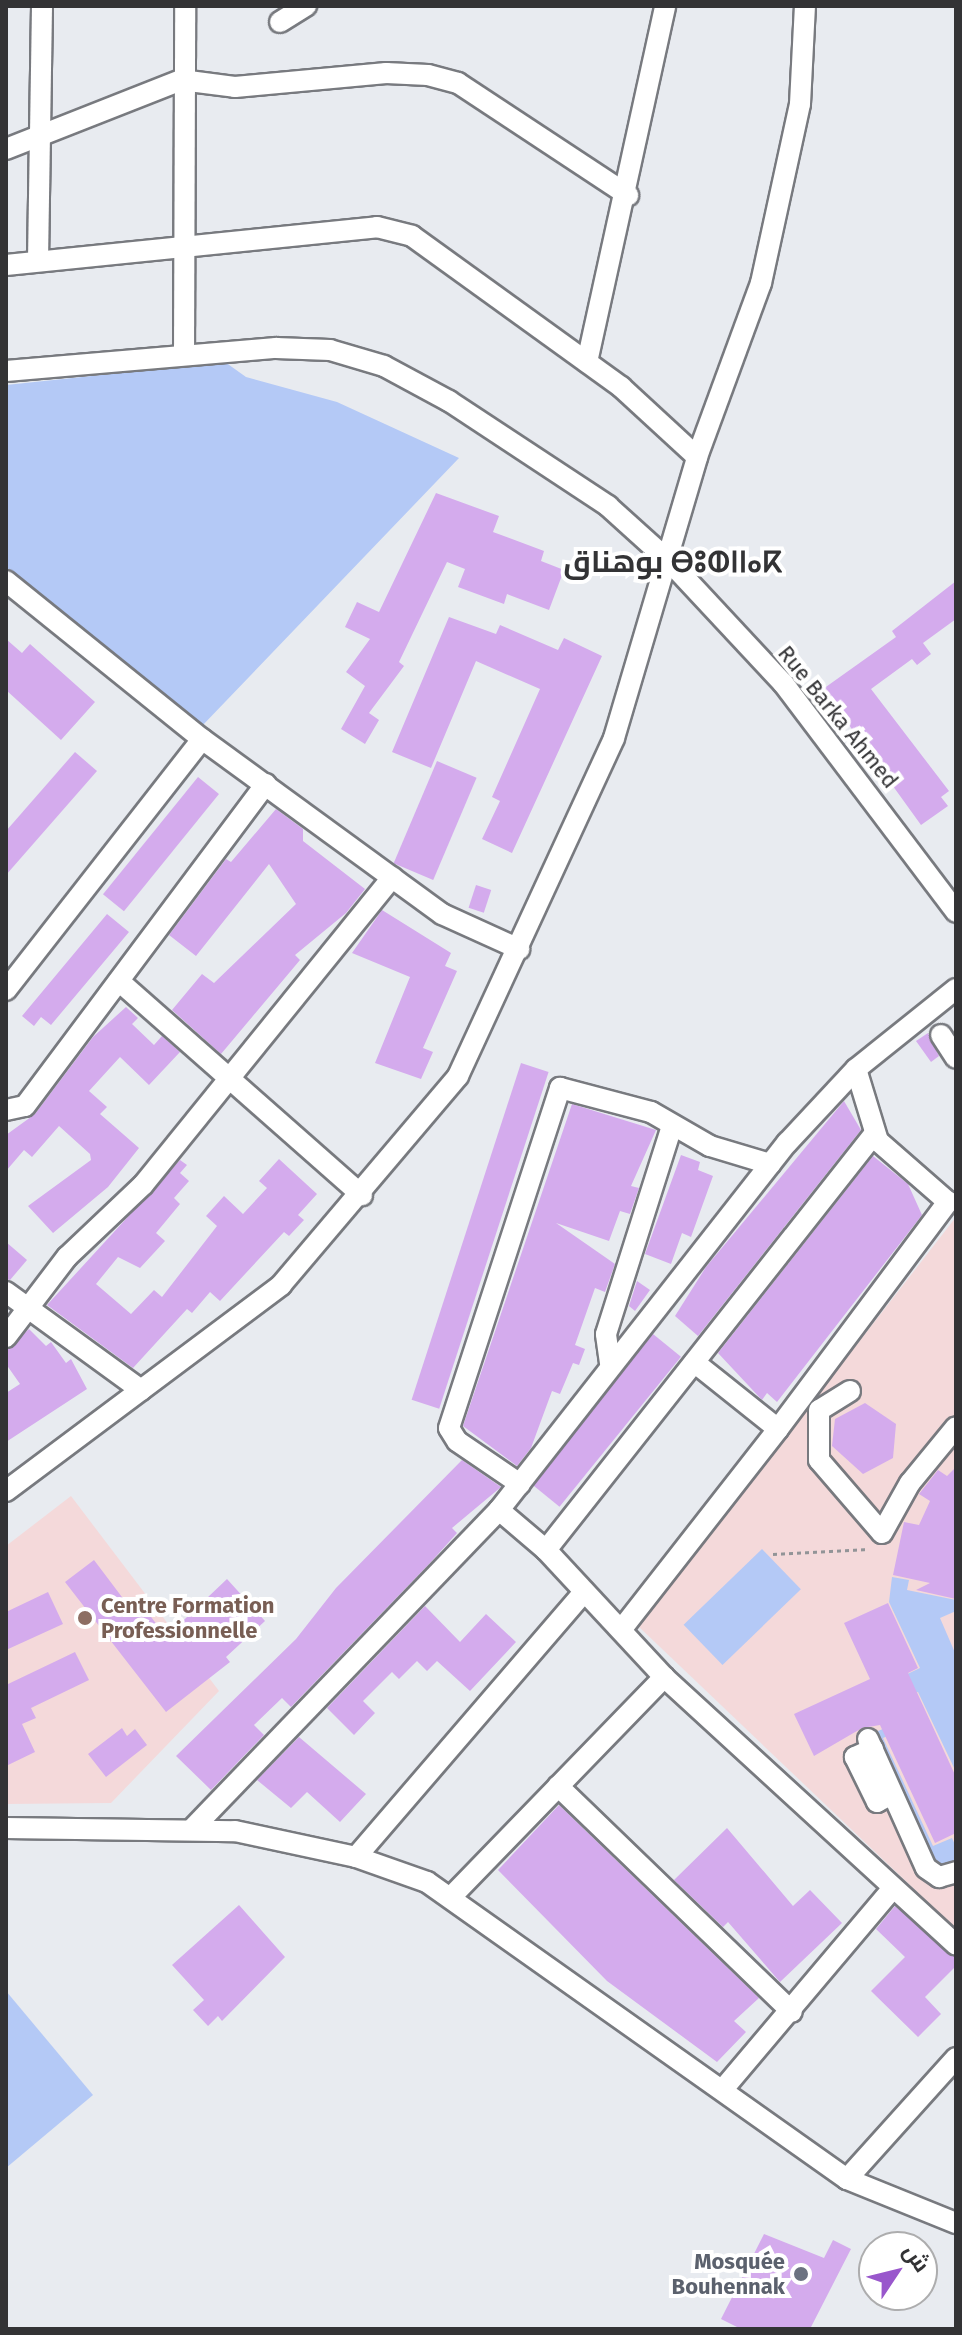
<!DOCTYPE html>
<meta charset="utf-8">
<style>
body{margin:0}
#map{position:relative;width:962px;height:2335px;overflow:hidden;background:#e8ebf0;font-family:"Fira Sans",Cairo,"Noto Sans Tifinagh",sans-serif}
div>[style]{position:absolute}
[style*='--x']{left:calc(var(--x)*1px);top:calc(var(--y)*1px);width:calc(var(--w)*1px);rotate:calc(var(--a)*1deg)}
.education>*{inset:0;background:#f4d9da}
.green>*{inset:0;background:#b4c9f6;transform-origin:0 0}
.building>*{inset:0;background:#d4abed;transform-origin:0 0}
.path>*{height:3px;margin-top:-1.5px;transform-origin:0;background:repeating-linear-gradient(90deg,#929497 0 4px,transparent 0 8px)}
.roads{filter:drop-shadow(2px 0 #787a7f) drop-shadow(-2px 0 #787a7f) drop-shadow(0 2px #787a7f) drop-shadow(0 -2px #787a7f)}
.minor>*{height:20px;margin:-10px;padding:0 10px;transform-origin:10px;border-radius:10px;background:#fff}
.dots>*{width:22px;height:22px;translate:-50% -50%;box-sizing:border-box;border:4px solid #fff;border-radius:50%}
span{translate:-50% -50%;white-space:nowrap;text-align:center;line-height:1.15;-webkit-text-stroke:8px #fff;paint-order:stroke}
.street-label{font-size:22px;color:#333335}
.education-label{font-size:22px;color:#785e54;font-weight:700}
.left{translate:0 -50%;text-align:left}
.worship-label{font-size:22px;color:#5b616d;font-weight:700}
.right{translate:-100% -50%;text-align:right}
.district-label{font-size:30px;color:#333335;font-weight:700}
.frame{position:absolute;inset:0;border:8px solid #333335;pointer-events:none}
.north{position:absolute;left:858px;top:2231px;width:80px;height:80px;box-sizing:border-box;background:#fff;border:2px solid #adadae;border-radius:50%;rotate:55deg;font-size:22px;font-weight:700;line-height:32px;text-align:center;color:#333335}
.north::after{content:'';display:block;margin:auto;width:28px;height:36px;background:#9957cc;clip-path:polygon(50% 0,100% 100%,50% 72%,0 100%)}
</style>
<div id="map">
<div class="education">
<i style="clip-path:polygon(956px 1217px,956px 1929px,638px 1626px)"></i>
<i style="clip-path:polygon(71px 1496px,219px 1691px,111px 1803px,6px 1804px,6px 1546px)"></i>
</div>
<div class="green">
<i style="clip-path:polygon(225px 362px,246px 377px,337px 402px,459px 458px,201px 727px,6px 567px,6px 385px)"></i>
<i style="left:762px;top:1549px;width:56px;height:109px;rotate:46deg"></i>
<i style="clip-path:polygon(892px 1577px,909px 1580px,907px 1590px,956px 1600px,956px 1611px,940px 1618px,956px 1655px,956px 1772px,918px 1692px,909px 1695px,901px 1677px,920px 1668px,889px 1602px)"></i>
<i style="clip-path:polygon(885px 1728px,892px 1734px,883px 1738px,933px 1846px,952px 1838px,956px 1847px,956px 1861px,945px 1867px,934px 1867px,871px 1734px)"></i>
<i style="clip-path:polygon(6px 1991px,93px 2095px,6px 2168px)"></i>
</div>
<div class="building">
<i style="clip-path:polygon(436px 493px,499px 516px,493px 532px,544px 551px,541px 561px,564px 570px,549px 610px,507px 594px,504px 604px,458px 587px,465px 569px,447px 562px,399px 662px,404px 666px,369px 713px,379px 720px,365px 744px,341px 729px,365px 686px,346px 672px,370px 639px,345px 627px,357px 602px,379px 612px)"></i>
<i style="clip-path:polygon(956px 581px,956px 619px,923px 643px,931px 654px,917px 665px,912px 659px,871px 689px,949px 791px,941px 797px,948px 806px,921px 825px,823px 689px,896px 637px,892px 631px)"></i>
<i style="clip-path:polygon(449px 617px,496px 634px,500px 625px,558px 650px,564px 638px,602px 656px,512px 853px,482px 839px,500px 801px,492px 797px,540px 689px,476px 661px,431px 768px,392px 752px)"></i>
<i style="clip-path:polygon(6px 639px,22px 653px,30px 644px,95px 702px,61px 740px,6px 690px)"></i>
<i style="clip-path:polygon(75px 752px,97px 771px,6px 875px,6px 831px)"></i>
<i style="left:437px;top:761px;width:43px;height:111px;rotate:23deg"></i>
<i style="left:198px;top:777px;width:27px;height:151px;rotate:39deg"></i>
<i style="clip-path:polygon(276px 809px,303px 829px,303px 841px,365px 889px,346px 913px,295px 955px,300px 960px,221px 1054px,172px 1010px,202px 974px,214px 983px,296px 904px,269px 864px,196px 956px,169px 935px,226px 859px,231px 862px)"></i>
<i style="left:476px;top:885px;width:16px;height:24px;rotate:18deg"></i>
<i style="clip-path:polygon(382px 910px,451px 953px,445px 966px,457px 971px,423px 1048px,433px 1052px,421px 1079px,375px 1063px,410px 977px,352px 953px)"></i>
<i style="clip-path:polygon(107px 914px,129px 932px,51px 1025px,41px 1017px,34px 1026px,22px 1016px)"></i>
<i style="clip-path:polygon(126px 1007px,138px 1018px,132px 1024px,154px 1045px,162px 1036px,180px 1052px,149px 1085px,120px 1057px,89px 1091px,107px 1107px,100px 1114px,139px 1148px,108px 1187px,53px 1233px,28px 1206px,91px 1160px,90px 1154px,59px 1126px,32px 1157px,24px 1150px,6px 1171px,6px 1135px,35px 1114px,93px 1037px)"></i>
<i style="clip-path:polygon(928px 1033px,939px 1056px,931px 1062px,916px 1041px)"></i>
<i style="left:521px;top:1063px;width:29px;height:354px;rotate:18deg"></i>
<i style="clip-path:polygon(844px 1101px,861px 1130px,698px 1336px,675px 1316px,706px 1267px)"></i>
<i style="clip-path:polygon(572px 1104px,656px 1130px,631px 1186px,639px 1188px,630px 1214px,620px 1211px,609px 1241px,556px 1223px,615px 1264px,605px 1292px,595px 1288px,575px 1345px,585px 1349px,579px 1365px,573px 1363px,560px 1394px,552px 1391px,531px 1448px,517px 1466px,463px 1426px)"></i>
<i style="clip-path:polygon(681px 1155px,700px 1162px,698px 1170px,713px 1176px,691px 1237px,682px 1233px,671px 1264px,645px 1254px)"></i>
<i style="clip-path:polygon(873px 1156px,908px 1184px,922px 1215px,777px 1402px,767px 1393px,762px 1400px,718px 1353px)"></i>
<i style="clip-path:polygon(279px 1159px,317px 1194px,298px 1215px,304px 1220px,289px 1236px,284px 1232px,220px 1301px,210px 1292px,192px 1313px,187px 1309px,133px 1368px,47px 1305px,180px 1160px,187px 1165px,180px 1173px,189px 1181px,174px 1198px,180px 1204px,156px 1233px,165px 1241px,140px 1268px,118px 1257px,96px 1284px,131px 1314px,154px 1290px,162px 1297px,217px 1226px,206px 1216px,224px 1196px,243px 1214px,267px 1188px,259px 1181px)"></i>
<i style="clip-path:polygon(6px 1242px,27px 1260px,10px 1280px,6px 1279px)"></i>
<i style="clip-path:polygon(637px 1281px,650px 1290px,635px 1311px,629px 1306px)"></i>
<i style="clip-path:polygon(29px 1329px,46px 1346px,51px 1342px,66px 1363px,71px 1359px,87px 1389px,6px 1442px,6px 1393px,20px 1384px,6px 1364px,6px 1350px)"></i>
<i style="left:653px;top:1334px;width:36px;height:193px;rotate:39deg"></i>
<i style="clip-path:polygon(865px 1403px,896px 1424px,893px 1458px,863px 1474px,832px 1446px,835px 1419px)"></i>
<i style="clip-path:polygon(462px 1460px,501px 1487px,452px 1528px,457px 1533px,430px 1563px,291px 1707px,282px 1698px,254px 1725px,264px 1735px,211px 1790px,176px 1756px,296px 1639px,336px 1588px)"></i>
<i style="clip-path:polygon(956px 1467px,956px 1599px,916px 1590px,930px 1583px,893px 1575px,904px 1522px,919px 1525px,930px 1501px,919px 1494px,938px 1470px,947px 1476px)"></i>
<i style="clip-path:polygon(94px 1560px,131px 1609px,140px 1602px,166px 1637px,227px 1579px,265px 1621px,226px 1657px,230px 1662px,166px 1712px,65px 1582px)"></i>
<i style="clip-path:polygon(48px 1592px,63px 1624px,6px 1650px,6px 1612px)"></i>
<i style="clip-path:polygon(888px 1603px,918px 1668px,908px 1673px,956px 1777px,956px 1833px,935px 1843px,880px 1725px,862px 1728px,814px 1756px,794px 1714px,870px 1679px,844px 1623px)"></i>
<i style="clip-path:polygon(425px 1606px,460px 1642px,486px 1614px,516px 1642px,470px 1691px,437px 1661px,427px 1671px,417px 1661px,399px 1679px,392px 1672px,363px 1701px,375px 1713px,354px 1735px,327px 1708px)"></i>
<i style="clip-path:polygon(75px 1652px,89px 1680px,31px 1708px,36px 1718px,22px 1724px,35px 1752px,6px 1766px,6px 1685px)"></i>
<i style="clip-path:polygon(122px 1728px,127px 1736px,135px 1729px,147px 1745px,106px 1777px,88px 1754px)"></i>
<i style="clip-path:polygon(299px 1737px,366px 1794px,340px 1822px,307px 1792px,291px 1808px,257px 1780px)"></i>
<i style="clip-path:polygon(559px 1805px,759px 1998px,734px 2021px,746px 2032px,717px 2062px,607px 1981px,498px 1870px)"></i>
<i style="clip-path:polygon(727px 1828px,793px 1906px,810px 1890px,842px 1923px,780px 1982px,728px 1922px,723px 1927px,674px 1880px)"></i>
<i style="clip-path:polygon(239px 1905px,285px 1957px,222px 2021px,218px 2016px,208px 2026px,193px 2010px,204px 2000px,172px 1965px)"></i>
<i style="clip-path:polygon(895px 1906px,956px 1958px,956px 1966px,925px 1997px,941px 2014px,918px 2037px,871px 1991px,905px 1957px,876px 1929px)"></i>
<i style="clip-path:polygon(764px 2234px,824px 2258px,833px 2240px,851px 2249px,810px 2329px,741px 2329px,721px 2319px)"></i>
</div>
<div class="path">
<i style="--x:773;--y:1554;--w:96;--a:-3"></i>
</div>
<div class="roads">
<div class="minor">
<i style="--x:280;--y:22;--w:31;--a:-32"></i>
<i style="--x:6;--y:149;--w:188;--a:-21.5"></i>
<i style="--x:181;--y:80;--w:54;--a:7.4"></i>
<i style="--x:235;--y:87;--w:152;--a:-5.3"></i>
<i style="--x:386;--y:73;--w:42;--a:2.7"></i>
<i style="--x:428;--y:75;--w:31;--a:15"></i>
<i style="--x:458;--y:83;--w:204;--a:33.4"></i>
<i style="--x:38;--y:261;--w:255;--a:-89.1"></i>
<i style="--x:6;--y:265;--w:373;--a:-5.8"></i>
<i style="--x:377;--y:227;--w:36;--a:14"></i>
<i style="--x:412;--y:236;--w:258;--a:35.8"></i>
<i style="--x:621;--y:387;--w:103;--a:42.6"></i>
<i style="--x:184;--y:354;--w:348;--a:-89.8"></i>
<i style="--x:587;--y:362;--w:364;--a:-77.6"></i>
<i style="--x:6;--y:371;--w:271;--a:-4.9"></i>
<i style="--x:276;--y:348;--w:54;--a:2.1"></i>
<i style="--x:330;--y:350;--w:56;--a:16.5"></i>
<i style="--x:384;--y:366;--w:74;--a:28.3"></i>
<i style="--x:449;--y:401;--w:191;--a:33.4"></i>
<i style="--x:608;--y:506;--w:84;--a:42.1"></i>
<i style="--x:670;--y:562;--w:166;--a:47"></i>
<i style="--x:783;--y:683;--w:287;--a:52.9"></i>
<i style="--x:6;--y:581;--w:252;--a:38.9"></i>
<i style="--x:202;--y:739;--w:297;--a:36.1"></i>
<i style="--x:442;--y:914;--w:85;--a:24.4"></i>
<i style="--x:119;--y:981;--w:324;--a:41.4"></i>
<i style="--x:6;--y:990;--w:318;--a:-52"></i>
<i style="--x:941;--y:1035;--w:27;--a:57"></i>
<i style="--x:6;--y:1110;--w:19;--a:-12"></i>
<i style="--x:25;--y:1106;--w:402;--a:-53.2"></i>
<i style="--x:6;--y:1292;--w:167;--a:36"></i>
<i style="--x:6;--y:1337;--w:101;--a:-52.7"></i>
<i style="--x:67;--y:1257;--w:105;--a:-43.5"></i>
<i style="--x:143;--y:1185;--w:396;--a:-51"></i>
<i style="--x:610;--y:1363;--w:29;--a:-98"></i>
<i style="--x:606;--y:1334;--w:218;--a:-72.4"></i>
<i style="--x:850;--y:1391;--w:36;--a:148"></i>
<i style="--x:819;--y:1410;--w:50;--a:90"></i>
<i style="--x:819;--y:1460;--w:96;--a:49.2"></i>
<i style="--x:882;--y:1533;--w:57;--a:-60.8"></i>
<i style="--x:910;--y:1483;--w:72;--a:-50.6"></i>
<i style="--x:778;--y:1429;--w:284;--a:-53.2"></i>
<i style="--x:948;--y:1202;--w:93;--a:-138.9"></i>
<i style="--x:878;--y:1141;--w:75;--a:-107"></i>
<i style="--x:520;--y:1484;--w:76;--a:-145.7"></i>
<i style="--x:457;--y:1441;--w:15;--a:-122"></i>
<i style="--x:449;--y:1428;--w:358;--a:-71.9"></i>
<i style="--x:560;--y:1088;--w:94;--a:14.8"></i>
<i style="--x:651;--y:1112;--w:68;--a:30"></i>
<i style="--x:710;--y:1146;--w:63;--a:16.7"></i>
<i style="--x:6;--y:1491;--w:344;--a:-36.8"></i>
<i style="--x:281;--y:1285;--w:274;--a:-49.7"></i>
<i style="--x:458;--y:1076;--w:372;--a:-65.2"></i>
<i style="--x:614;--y:738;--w:293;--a:-73.5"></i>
<i style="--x:697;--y:457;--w:185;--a:-69.8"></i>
<i style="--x:761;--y:283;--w:183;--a:-77.7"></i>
<i style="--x:800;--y:104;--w:98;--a:-87.1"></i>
<i style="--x:499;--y:1510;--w:62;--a:40.4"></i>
<i style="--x:546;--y:1550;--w:173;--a:47.1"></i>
<i style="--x:664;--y:1677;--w:396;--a:42.5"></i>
<i style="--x:546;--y:1550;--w:531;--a:-51.73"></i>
<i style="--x:621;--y:1630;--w:255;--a:-52"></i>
<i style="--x:778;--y:1429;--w:107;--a:-141.4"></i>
<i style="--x:868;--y:1739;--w:141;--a:65.8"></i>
<i style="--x:926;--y:1868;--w:16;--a:35"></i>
<i style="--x:939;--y:1877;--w:18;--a:-16"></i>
<i style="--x:873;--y:1749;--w:20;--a:156"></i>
<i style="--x:855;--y:1757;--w:50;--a:63.9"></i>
<i style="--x:877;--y:1802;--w:17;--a:-28"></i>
<i style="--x:558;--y:1786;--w:325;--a:44"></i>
<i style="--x:194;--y:1827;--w:440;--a:-46.1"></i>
<i style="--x:499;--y:1510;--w:467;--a:-51.9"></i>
<i style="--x:787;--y:1143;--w:101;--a:-47"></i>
<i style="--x:856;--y:1069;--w:128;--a:-38.7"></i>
<i style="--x:6;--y:1828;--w:229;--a:0.8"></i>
<i style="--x:235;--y:1831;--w:124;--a:12.1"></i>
<i style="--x:356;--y:1857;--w:75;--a:19.4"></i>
<i style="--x:427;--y:1882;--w:514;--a:35.27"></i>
<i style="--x:847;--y:2179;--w:118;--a:22"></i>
<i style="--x:356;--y:1857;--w:350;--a:-49.3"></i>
<i style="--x:452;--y:1896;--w:305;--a:-45.9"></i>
<i style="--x:724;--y:2088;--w:262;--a:-49.8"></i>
<i style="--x:847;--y:2179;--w:163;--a:-48"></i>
</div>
</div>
<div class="dots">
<i style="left:85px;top:1618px;background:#8d6e63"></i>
<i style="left:801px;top:2274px;background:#6b7280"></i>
</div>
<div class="street-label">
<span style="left:838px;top:717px;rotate:51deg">Rue Barka Ahmed</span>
</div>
<div class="education-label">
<span class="left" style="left:101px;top:1618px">Centre Formation<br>Professionnelle</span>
</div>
<div class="worship-label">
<span class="right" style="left:785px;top:2274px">Mosquée<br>Bouhennak</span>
</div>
<div class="district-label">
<span style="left:673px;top:562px">بوهناق ⴱⵓⵀⵏⵏⴰⴽ</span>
</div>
<div class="frame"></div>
<div class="north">ش</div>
</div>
